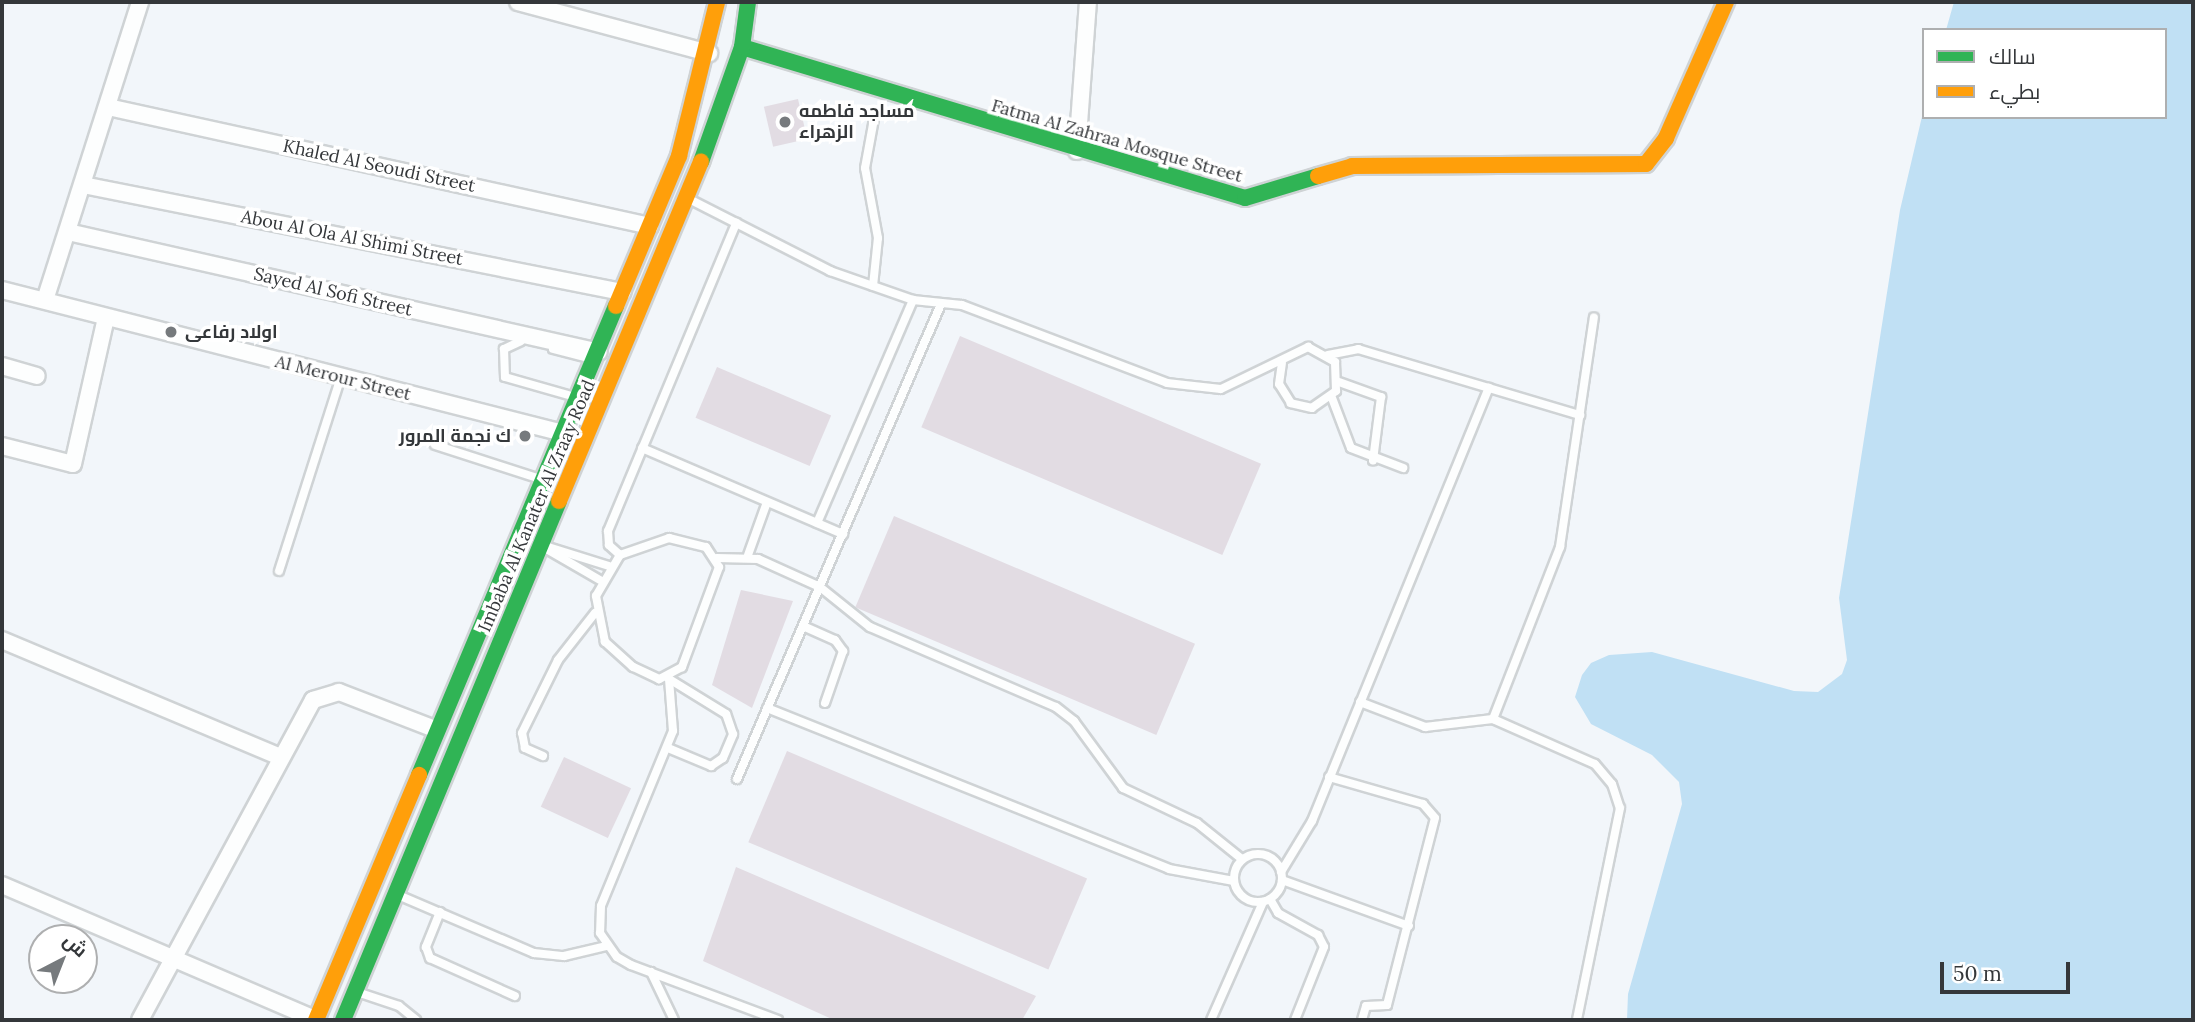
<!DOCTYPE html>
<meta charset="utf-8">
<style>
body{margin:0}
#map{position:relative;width:2195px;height:1022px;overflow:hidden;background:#f2f6fa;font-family:Lora,Cairo,serif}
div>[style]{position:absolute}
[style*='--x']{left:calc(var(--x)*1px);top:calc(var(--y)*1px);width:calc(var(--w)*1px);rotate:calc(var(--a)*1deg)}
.water>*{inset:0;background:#c0e0f4}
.building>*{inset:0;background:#e2dce3;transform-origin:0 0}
.roads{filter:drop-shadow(2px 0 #cfd3d5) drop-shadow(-2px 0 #cfd3d5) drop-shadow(0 2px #cfd3d5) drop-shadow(0 -2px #cfd3d5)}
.lane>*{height:8px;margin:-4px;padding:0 4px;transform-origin:4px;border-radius:4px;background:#fdfefe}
.lane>.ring{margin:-4px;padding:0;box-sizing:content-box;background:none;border:8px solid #fdfefe;border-radius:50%}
.street>*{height:16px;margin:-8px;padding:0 8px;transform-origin:8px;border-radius:8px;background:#fdfefe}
.fast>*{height:16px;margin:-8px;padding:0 8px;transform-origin:8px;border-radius:8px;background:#30b455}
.slow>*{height:16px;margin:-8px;padding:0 8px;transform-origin:8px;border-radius:8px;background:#ff9f0a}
.dots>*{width:19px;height:19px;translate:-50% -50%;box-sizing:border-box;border:4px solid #fff;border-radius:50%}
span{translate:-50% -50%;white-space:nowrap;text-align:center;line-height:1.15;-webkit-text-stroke:7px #fff;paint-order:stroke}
.poi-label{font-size:18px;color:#34373a;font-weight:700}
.left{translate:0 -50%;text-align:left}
.right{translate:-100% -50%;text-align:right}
.street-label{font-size:18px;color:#34373a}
.frame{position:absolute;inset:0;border:4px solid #34373a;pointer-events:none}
.legend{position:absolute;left:1922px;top:28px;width:245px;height:91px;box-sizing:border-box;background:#fff;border:2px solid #aeafb0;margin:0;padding:9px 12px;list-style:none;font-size:21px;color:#34373a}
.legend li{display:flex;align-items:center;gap:14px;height:35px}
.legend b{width:35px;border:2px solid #aeafb0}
.north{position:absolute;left:28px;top:924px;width:70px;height:70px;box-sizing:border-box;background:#fff;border:2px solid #aeafb0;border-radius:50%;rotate:42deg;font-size:19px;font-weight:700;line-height:28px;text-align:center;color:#34373a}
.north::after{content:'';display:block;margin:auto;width:24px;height:32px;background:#767a7d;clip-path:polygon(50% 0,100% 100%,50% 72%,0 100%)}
.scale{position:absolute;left:1940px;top:962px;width:130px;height:32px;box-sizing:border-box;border:4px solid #34373a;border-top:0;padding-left:9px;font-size:21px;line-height:24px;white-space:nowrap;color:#34373a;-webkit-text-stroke:5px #fff;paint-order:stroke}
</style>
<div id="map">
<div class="water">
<i style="clip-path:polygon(1954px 2px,2193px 2px,2193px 1020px,1627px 1020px,1628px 994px,1682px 804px,1679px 782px,1652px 755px,1591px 724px,1575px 697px,1582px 675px,1591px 663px,1609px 655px,1652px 652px,1794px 691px,1818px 692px,1842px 674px,1847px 660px,1839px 598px,1900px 210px,1924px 108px,1924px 117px,2165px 117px,2165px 30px,1946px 30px)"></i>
</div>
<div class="building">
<i style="left:798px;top:99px;width:41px;height:35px;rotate:77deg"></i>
<i style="left:960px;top:336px;width:327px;height:99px;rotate:23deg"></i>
<i style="left:717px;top:367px;width:124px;height:55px;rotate:23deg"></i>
<i style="left:894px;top:516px;width:327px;height:99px;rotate:23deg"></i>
<i style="clip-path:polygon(741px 590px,793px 601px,752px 708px,712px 685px)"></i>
<i style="left:787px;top:751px;width:326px;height:99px;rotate:23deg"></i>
<i style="left:564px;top:757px;width:74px;height:55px;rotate:25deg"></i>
<i style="clip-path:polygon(736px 867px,1036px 996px,1022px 1020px,834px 1020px,703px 961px)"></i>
</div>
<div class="roads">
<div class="lane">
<i style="--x:687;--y:198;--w:161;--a:27"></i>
<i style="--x:830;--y:271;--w:88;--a:19.3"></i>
<i style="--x:913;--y:300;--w:49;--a:5.8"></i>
<i style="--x:962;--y:305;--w:219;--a:20.8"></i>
<i style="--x:1167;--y:383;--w:54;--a:6.3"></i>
<i style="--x:1221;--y:389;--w:97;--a:-25.8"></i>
<i style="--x:1308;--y:347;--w:31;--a:29"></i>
<i style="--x:1335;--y:362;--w:29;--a:88"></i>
<i style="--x:1336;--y:391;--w:29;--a:145"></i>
<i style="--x:1312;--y:408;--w:22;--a:-167"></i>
<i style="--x:1291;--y:403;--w:22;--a:-122"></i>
<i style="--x:1279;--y:384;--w:21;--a:-82"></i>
<i style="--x:873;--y:286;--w:48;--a:-84.1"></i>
<i style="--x:878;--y:238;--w:71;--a:-100.5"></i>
<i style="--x:865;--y:168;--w:50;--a:-79.6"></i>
<i style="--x:521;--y:341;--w:19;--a:155"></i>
<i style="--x:504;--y:349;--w:28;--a:88"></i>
<i style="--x:505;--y:377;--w:73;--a:15.9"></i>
<i style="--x:553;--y:349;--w:40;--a:14.4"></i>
<i style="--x:1328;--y:355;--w:31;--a:-11"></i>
<i style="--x:1358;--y:349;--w:232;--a:16.6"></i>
<i style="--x:1339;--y:382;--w:45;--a:19.7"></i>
<i style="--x:1381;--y:397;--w:64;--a:97.2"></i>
<i style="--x:1332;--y:398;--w:53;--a:69.2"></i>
<i style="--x:1351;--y:448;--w:56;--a:21"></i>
<i style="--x:435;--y:445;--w:110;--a:17.9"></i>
<i style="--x:642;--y:448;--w:219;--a:23.2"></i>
<i style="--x:817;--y:523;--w:243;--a:-66.7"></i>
<i style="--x:669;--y:538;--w:38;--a:14"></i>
<i style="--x:706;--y:547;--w:24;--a:57"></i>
<i style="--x:719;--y:567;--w:107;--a:110.3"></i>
<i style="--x:682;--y:667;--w:26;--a:152"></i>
<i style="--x:659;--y:679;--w:29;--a:-155"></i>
<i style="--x:633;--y:667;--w:38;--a:-138"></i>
<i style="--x:605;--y:642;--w:47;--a:-101.1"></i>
<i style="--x:596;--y:596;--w:48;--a:-59.7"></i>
<i style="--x:620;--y:555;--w:52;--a:-19.1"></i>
<i style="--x:545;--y:546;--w:67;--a:17.4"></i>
<i style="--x:543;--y:547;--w:66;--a:30.1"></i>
<i style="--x:620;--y:555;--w:15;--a:-138"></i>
<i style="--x:609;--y:545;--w:14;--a:-94"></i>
<i style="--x:608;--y:531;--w:334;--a:-67.4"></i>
<i style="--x:748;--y:555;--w:56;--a:-70.3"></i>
<i style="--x:717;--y:558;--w:41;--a:1.4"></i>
<i style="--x:758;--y:559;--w:68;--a:24.3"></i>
<i style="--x:820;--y:587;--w:64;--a:38.7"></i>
<i style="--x:870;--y:627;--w:202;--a:23.3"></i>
<i style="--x:1056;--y:707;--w:23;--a:38"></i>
<i style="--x:1074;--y:721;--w:83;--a:53.8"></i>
<i style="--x:1123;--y:788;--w:82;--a:25.3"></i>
<i style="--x:1197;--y:823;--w:58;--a:38.7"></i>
<i style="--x:279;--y:571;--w:204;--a:-72.3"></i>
<i style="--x:803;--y:626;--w:35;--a:24"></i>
<i style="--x:835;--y:640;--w:14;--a:54"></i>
<i style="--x:843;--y:651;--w:55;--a:109.1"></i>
<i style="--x:669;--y:679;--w:52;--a:85.6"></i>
<i style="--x:673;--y:731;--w:189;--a:112.4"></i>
<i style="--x:601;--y:906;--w:27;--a:92"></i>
<i style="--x:600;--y:933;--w:29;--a:55"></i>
<i style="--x:617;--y:957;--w:16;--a:30"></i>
<i style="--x:631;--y:965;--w:157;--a:20.5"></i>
<i style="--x:1360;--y:702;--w:70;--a:21"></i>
<i style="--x:1425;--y:727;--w:68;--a:-6.7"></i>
<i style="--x:1493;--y:719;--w:111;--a:23.8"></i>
<i style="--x:1595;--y:764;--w:26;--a:50"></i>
<i style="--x:1612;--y:784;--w:25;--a:72"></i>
<i style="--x:1620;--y:808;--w:216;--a:101.5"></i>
<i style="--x:767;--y:708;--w:433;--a:21.8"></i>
<i style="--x:1169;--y:869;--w:66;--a:10.5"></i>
<i style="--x:1493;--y:719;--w:185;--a:-68.7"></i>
<i style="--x:1560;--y:547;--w:232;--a:-81.6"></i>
<i style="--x:668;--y:748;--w:47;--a:22.7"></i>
<i style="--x:711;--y:766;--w:14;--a:-34"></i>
<i style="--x:723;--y:758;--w:26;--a:-67"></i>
<i style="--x:733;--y:734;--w:21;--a:-109"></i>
<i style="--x:726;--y:714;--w:67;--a:-148.4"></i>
<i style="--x:543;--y:756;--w:20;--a:-156"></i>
<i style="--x:525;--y:748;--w:15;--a:-101"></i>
<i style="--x:522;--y:733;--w:81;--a:-63.7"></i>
<i style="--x:558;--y:660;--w:60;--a:-51.8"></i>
<i style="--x:1329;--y:777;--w:98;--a:16"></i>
<i style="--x:1423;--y:804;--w:18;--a:49"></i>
<i style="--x:1435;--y:818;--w:193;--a:104.4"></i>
<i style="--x:1387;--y:1005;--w:21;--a:177"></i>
<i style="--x:1366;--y:1006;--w:15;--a:106"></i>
<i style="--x:737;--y:779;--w:517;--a:-66.76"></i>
<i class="ring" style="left:1234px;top:854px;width:40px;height:40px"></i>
<i style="--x:1281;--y:872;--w:60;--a:-58.7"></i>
<i style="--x:1312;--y:821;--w:468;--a:-67.8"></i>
<i style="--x:1282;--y:880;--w:135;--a:19.9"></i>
<i style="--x:398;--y:895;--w:148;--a:23.1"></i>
<i style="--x:534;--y:953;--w:30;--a:6"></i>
<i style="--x:564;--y:956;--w:43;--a:-13.4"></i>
<i style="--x:1270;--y:899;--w:16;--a:60"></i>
<i style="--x:1278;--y:913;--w:46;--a:28.8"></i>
<i style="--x:1318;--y:935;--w:13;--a:63"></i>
<i style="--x:1324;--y:947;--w:79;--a:111.7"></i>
<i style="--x:440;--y:912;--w:38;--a:112"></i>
<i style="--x:426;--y:947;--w:12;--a:70"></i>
<i style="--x:430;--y:958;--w:93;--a:24.1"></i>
<i style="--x:651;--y:972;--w:53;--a:64.4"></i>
<i style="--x:357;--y:992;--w:44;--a:18.4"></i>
<i style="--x:399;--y:1006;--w:22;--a:39"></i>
<i style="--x:1211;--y:1020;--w:129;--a:-66.2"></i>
</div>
<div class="street">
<i style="--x:518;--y:2;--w:198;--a:15"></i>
<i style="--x:108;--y:107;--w:555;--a:12.38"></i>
<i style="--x:1077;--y:151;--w:149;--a:-85.8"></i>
<i style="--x:83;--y:185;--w:550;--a:11.23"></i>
<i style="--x:68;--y:232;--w:544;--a:12.73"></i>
<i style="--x:2;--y:290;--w:579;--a:14.3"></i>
<i style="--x:45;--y:300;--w:313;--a:-72.3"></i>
<i style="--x:2;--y:366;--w:36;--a:16"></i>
<i style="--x:2;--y:446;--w:73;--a:14.2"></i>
<i style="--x:73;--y:464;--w:150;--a:-77.3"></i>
<i style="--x:2;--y:640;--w:302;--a:22.8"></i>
<i style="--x:2;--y:885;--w:343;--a:23.2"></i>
<i style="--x:140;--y:1020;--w:364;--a:-61.6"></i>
<i style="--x:313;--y:700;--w:27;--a:-17"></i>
<i style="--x:339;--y:692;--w:103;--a:21.1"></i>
</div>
<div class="fast">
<i style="--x:742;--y:47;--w:525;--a:16.71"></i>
<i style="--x:1245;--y:198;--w:76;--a:-16.8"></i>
<i style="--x:701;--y:162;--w:122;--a:-70.4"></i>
<i style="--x:742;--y:47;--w:45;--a:-82.4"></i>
<i style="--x:419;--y:775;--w:509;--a:-67.22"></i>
<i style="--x:343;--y:1020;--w:562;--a:-67.4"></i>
</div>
<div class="slow">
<i style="--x:1318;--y:176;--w:35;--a:-16"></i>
<i style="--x:1352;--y:166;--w:294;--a:-0.4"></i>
<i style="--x:1646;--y:164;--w:33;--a:-52"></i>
<i style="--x:1666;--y:138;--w:149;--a:-66.2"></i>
<i style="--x:616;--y:306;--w:163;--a:-67.2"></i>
<i style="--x:679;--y:156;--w:159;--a:-76.1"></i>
<i style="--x:559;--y:501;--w:368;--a:-67.3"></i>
<i style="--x:316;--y:1020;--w:266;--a:-67.2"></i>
</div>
</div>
<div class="dots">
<i style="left:785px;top:122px;background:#767a7d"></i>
<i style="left:171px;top:332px;background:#767a7d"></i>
<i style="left:525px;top:436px;background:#767a7d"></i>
</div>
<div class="poi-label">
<span class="left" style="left:799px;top:122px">مساجد فاطمه<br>الزهراء</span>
<span class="left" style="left:185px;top:332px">اولاد رفاعى</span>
<span class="right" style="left:511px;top:436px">ك نجمة المرور</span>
</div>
<div class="street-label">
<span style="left:1117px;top:141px;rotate:16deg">Fatma Al Zahraa Mosque Street</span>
<span style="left:379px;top:166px;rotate:12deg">Khaled Al Seoudi Street</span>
<span style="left:352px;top:238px;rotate:11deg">Abou Al Ola Al Shimi Street</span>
<span style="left:333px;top:292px;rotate:13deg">Sayed Al Sofi Street</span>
<span style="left:343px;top:378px;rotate:14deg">Al Merour Street</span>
<span style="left:537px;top:506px;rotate:-67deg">Imbaba Al Kanater Al Zraay Road</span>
</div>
<div class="frame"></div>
<ul class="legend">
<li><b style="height:9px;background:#30b455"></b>سالك</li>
<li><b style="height:9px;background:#ff9f0a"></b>بطيء</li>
</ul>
<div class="north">ش</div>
<div class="scale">50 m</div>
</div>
